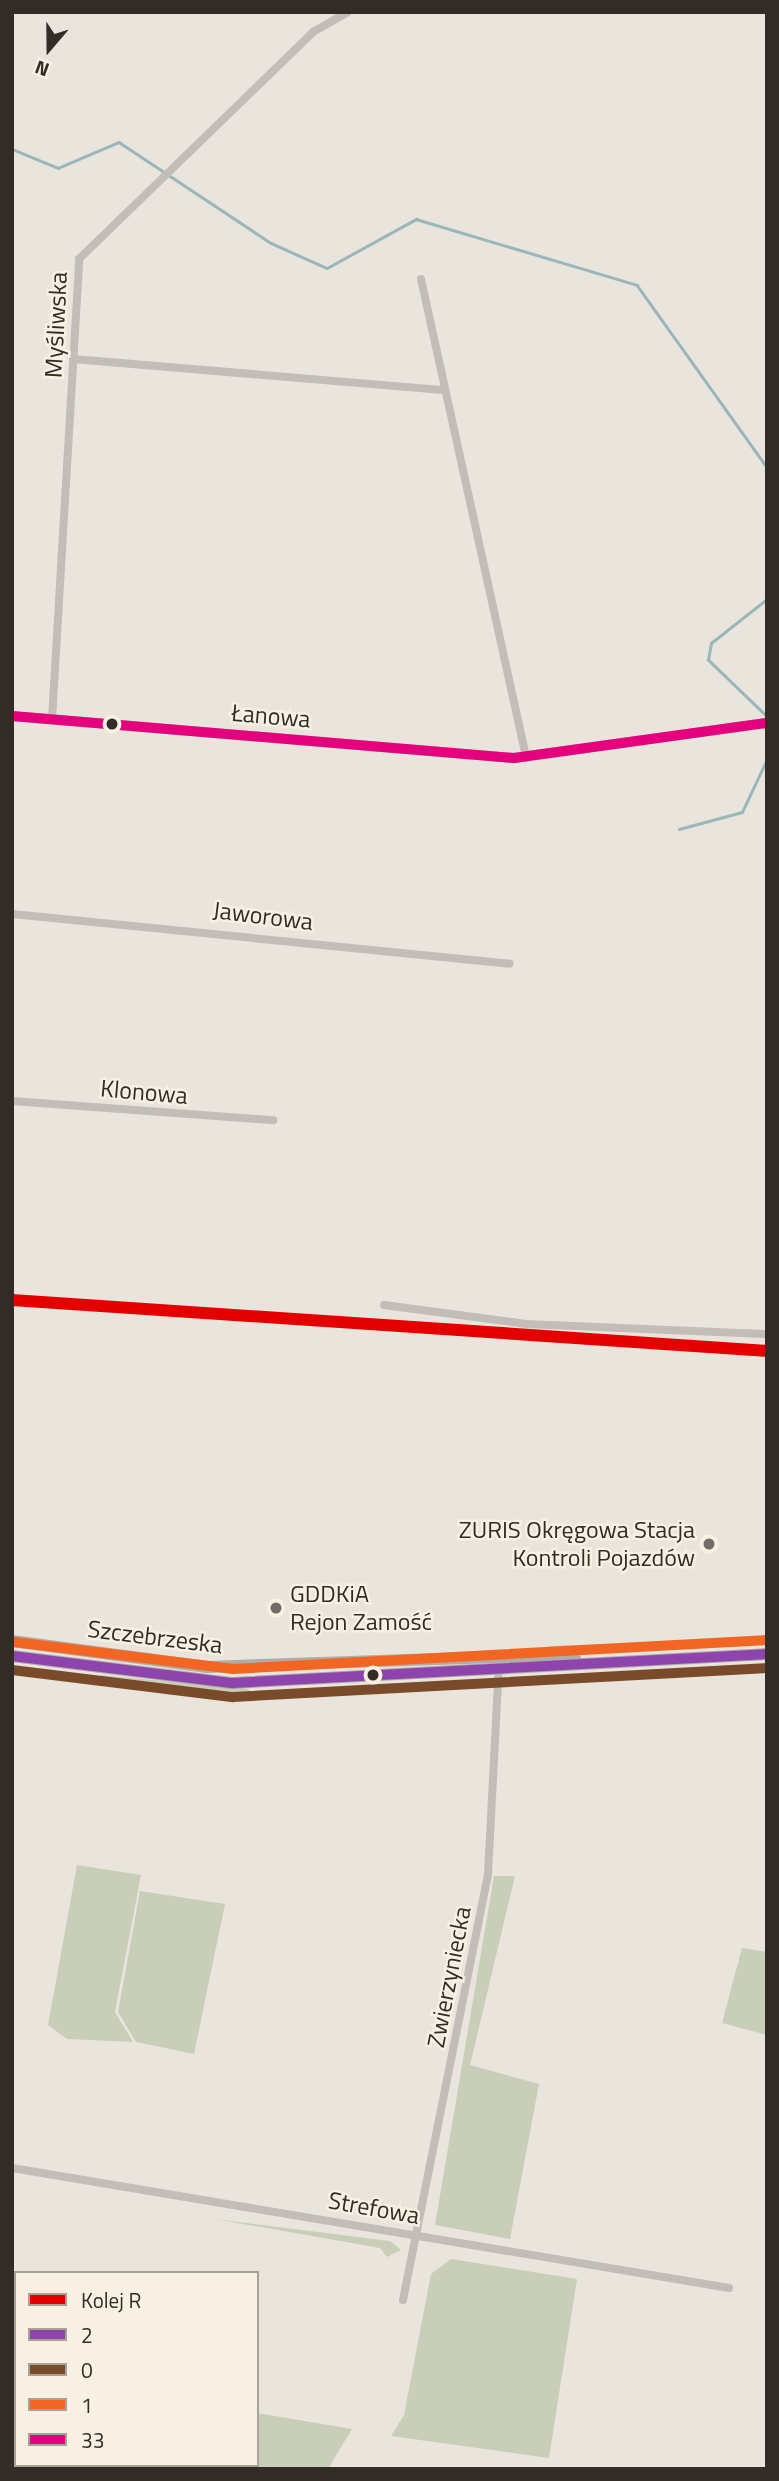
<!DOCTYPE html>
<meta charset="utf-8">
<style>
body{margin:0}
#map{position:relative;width:779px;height:2481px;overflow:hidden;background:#e9e5dd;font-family:"Titillium Web",sans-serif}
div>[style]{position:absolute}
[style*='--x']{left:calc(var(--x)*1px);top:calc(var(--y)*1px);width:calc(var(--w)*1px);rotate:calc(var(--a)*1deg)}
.green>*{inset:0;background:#c8ceb8}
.stream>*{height:2.5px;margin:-1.25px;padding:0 1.25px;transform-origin:1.25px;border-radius:1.25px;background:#9bb6b9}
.street>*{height:8px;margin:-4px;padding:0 4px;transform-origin:4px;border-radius:4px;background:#c2bdb6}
.secondary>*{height:10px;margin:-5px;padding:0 5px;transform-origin:5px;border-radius:5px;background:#b3ada7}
.primary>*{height:12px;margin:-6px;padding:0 6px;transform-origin:6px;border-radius:6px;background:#b0aba6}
.bus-1>*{height:10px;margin:-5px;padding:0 5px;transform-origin:5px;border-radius:5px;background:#8e44ad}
.bus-2>*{height:10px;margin:-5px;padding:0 5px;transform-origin:5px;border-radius:5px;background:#7a4b2a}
.bus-3>*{height:10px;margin:-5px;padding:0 5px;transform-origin:5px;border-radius:5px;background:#f26522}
.bus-4>*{height:10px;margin:-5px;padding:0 5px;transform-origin:5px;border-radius:5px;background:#e5007d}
.rail-1>*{height:12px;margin:-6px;padding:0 6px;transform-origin:6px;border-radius:6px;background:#e50000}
.dots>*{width:19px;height:19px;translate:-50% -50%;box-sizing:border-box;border:4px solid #f7f0e3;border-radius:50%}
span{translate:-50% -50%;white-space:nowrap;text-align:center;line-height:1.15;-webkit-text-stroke:5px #f7f0e3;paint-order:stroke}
.street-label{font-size:24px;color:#322b26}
.poi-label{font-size:24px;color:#322b26}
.right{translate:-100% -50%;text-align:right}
.left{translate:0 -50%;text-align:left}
.frame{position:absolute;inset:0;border:14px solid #322b26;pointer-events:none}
.legend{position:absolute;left:14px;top:2271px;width:245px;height:196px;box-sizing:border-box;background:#f7f0e3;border:2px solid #a8a197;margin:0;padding:9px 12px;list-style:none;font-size:21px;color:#322b26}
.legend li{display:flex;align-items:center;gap:14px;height:35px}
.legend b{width:35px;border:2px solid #a8a197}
.north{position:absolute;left:14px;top:14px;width:70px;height:70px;-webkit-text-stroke:5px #f7f0e3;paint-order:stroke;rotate:200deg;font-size:19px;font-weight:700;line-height:28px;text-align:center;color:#322b26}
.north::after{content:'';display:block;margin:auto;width:24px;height:32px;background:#322b26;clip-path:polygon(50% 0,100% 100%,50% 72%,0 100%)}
</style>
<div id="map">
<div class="green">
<i style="clip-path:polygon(638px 1643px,630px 1652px,593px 1654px,547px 1646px)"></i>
<i style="clip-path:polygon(100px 1675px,248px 1689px,254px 1695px,145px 1690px,100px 1682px)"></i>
<i style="clip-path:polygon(77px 1865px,141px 1875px,115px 2012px,133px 2042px,67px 2039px,48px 2025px)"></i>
<i style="clip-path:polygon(494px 1876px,515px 1876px,470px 2065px,539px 2084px,510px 2239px,435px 2225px)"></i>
<i style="clip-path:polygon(140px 1891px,225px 1904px,194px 2054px,136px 2042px,118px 2012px)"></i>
<i style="clip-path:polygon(742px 1948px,767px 1952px,767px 2035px,722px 2023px)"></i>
<i style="clip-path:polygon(215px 2219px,390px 2241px,401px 2250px,387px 2257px,380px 2248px)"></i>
<i style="clip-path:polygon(451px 2259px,577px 2279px,549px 2458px,391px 2436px,404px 2415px,431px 2274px)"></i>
<i style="clip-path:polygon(257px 2413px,352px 2429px,328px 2469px,144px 2469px,257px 2465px)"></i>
</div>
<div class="stream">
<i style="--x:12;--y:149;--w:50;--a:22.4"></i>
<i style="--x:58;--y:168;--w:66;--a:-23.1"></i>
<i style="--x:119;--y:142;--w:182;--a:33.6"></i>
<i style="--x:271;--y:243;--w:61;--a:24.1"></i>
<i style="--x:327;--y:268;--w:102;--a:-28.8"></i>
<i style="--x:416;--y:219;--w:231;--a:16.6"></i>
<i style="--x:637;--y:285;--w:224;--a:54.5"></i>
<i style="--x:765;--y:715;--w:79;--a:-136"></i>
<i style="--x:708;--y:660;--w:17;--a:-80"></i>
<i style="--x:711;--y:643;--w:71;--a:-38.2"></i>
<i style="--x:679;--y:829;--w:65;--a:-15.1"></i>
<i style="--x:742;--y:812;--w:59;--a:-64.7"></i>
</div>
<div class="street">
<i style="--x:421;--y:279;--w:490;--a:77.6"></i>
<i style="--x:73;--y:359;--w:372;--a:4.8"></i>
<i style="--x:52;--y:719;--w:461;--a:-86.6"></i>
<i style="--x:79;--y:259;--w:326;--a:-44.1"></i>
<i style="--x:313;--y:32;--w:40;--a:-29.7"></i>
<i style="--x:12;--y:914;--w:500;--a:5.7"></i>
<i style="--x:12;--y:1101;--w:262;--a:4.2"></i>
<i style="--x:384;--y:1305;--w:143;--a:7.6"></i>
<i style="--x:526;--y:1324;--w:241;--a:2.4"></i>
<i style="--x:12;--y:2168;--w:727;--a:9.5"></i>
<i style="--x:403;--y:2300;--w:434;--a:-78.7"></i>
<i style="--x:488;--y:1874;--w:207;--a:-87"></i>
</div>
<div class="secondary">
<i style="--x:12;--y:716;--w:504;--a:4.78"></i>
<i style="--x:514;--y:758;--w:255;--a:-7.9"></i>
</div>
<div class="primary">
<i style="--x:12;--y:1641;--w:197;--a:7.6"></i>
<i style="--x:207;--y:1667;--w:322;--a:-2"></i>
<i style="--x:529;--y:1656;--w:47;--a:4.9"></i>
<i style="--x:12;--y:1656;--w:223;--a:7"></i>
<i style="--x:233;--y:1683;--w:535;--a:-3.11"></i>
</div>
<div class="bus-1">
<i style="--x:12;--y:1656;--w:223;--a:7"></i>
<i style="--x:233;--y:1683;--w:535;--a:-3.11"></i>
</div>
<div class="bus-2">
<i style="--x:12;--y:1670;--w:223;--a:7"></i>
<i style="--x:233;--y:1697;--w:535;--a:-3.11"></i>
</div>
<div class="bus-3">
<i style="--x:14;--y:1642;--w:221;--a:7"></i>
<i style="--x:233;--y:1669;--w:534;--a:-3.11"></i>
</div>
<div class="bus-4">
<i style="--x:12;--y:716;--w:504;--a:4.78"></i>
<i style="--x:514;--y:758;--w:255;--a:-7.9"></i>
</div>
<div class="rail-1">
<i style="--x:12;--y:1300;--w:757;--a:3.86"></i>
</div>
<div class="dots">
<i style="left:112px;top:724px;background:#322b26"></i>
<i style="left:709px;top:1544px;background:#726c66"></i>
<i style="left:276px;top:1608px;background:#726c66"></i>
<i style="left:373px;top:1675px;background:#322b26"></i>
</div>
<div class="street-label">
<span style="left:56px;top:325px;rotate:-87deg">Myśliwska</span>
<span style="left:271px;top:716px;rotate:5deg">Łanowa</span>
<span style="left:263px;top:916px;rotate:7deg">Jaworowa</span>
<span style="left:144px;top:1092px;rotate:5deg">Klonowa</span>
<span style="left:155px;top:1637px;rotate:7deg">Szczebrzeska</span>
<span style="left:449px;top:1977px;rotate:-79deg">Zwierzyniecka</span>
<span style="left:374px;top:2208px;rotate:10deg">Strefowa</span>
</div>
<div class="poi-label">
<span class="right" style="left:695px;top:1544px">ZURIS Okręgowa Stacja<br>Kontroli Pojazdów</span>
<span class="left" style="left:290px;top:1608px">GDDKiA<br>Rejon Zamość</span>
</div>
<div class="frame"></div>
<ul class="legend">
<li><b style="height:9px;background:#e50000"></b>Kolej R</li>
<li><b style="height:9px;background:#8e44ad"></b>2</li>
<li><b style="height:9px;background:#7a4b2a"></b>0</li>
<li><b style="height:9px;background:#f26522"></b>1</li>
<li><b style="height:9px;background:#e5007d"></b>33</li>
</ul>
<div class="north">N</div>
</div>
